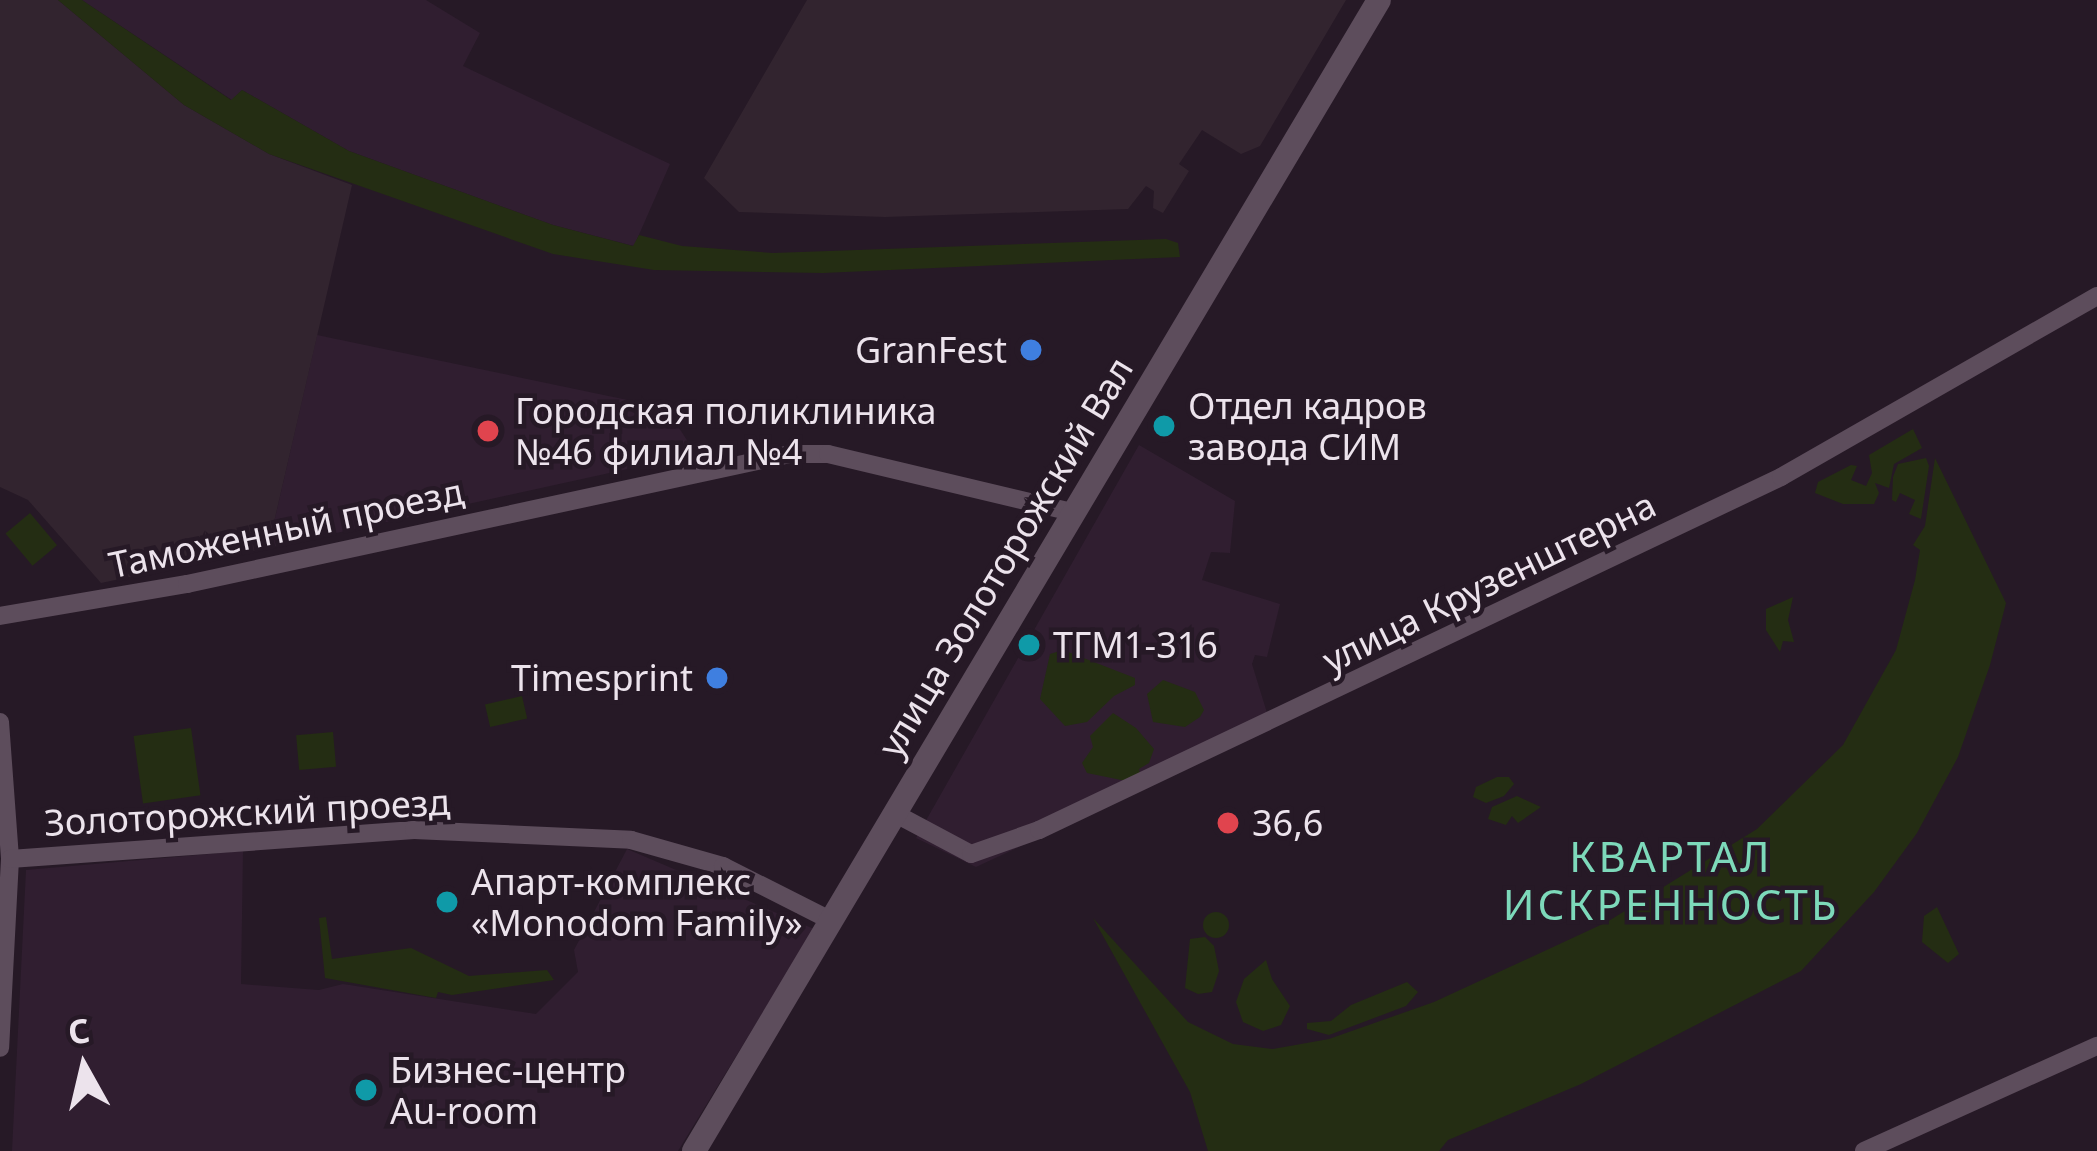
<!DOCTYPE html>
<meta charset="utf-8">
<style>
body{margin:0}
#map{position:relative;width:2097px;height:1151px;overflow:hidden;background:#261926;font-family:"Noto Sans",sans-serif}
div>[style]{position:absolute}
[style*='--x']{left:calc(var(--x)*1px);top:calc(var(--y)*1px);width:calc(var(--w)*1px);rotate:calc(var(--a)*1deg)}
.built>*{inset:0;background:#301e30}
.industrial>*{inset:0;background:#32242f}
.green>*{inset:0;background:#242d13;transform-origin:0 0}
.round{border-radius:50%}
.minor>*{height:18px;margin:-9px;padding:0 9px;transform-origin:9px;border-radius:9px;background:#5d4d5c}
.tertiary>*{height:24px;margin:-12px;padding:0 12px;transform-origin:12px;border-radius:12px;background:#5d4d5c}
.dots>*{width:33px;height:33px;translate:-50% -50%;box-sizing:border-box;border:6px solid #261926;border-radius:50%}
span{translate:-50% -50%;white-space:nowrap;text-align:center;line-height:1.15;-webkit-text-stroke:9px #261926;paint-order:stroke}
.poi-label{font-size:36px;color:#ece3ec}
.right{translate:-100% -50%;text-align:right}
.left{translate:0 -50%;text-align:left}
.street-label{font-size:36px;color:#ece3ec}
.quarter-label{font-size:42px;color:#7dd9ba;letter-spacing:3px}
.north{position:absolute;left:24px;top:1007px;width:120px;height:120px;-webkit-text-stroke:9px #261926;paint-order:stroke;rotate:352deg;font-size:33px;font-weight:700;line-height:48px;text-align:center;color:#ece3ec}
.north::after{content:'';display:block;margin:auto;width:42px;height:54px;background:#ece3ec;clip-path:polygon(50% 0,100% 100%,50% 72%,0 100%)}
</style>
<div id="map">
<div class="built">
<i style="clip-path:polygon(82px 0,426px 0,480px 33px,463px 66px,670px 164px,634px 246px,553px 225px,349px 151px,242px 90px,232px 100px)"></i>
<i style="clip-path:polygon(317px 335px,666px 408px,696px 454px,268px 548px)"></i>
<i style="clip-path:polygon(1139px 445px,1235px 501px,1230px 553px,1211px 552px,1202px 580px,1280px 604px,1267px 657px,1255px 655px,1252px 664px,1272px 729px,976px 867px,916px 838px)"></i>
<i style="clip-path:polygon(627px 849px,814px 929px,678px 1151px,12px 1151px,26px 870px,243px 851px,241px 984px,319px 990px,343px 984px,536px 1014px,578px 972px,574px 950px)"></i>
</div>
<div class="industrial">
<i style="clip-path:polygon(0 0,58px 0,184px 105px,269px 154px,352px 185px,268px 548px,101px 583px,28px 500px,0 487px)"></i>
<i style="clip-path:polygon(807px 0,1346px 0,1260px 146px,1241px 154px,1202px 130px,1179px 164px,1189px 171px,1163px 213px,1153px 208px,1154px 191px,1146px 186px,1128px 209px,885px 217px,739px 212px,704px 178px)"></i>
</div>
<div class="green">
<i style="clip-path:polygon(58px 0,82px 0,231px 100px,242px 90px,349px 151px,553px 225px,633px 246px,639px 235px,682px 246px,773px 253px,1166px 239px,1178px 243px,1180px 257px,823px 273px,654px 270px,553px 254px,269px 154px,184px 105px)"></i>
<i style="clip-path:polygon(1913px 429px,1922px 448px,1894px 464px,1889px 488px,1875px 483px,1879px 493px,1874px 504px,1843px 504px,1815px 493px,1818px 482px,1851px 465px,1857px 466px,1851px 480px,1866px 486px,1872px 473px,1869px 455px)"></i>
<i style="clip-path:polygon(1926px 458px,1929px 466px,1921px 519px,1909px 514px,1915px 500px,1900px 493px,1896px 502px,1892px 500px,1893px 477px,1898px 464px)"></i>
<i style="clip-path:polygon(1935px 458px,2006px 603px,1990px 665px,1958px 757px,1917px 833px,1874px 892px,1801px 971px,1581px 1084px,1448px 1140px,1439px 1151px,1208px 1151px,1190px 1092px,1093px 918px,1188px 1022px,1233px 1044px,1273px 1049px,1329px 1039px,1434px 1002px,1607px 922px,1757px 829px,1843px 745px,1896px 650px,1915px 580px,1920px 550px,1913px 545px,1925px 526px)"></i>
<i style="left:30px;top:513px;width:42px;height:32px;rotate:50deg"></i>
<i style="clip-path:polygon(1793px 597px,1788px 620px,1794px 642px,1783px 641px,1780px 652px,1766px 630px,1766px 609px)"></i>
<i style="clip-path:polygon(1063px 650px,1135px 678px,1135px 685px,1114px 696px,1087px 722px,1065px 726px,1040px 699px,1050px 654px)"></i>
<i style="clip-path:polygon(1163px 680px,1195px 692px,1204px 710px,1200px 717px,1185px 727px,1153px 722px,1147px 694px)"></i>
<i style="left:522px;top:696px;width:23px;height:38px;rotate:77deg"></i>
<i style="clip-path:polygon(1113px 713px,1136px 728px,1154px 749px,1149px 763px,1139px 769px,1141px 778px,1131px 782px,1087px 773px,1082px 763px,1093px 747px,1090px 736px)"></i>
<i style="left:191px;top:728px;width:68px;height:58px;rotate:82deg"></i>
<i style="left:333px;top:732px;width:35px;height:37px;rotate:85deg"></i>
<i style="clip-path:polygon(1497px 777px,1509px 777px,1514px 784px,1504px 796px,1486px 803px,1473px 797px,1476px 787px)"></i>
<i style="clip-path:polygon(1517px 796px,1541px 807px,1518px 823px,1512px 816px,1506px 825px,1488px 819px,1492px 807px)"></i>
<i style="clip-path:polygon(1937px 907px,1959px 954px,1948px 963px,1922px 942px,1924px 916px)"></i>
<i class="round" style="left:1203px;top:912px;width:26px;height:26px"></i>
<i style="clip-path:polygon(326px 917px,332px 959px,411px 948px,469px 976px,547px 970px,554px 980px,452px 995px,438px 992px,436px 998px,325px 978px,319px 918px)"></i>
<i style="clip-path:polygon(1205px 937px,1214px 946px,1219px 971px,1212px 992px,1198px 994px,1185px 988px,1190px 939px)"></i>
<i style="clip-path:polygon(1266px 960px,1272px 979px,1290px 1006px,1281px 1025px,1263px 1031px,1243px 1022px,1236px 1002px,1244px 979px)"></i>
<i style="clip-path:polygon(1407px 982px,1418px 992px,1406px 1006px,1329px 1035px,1307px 1029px,1307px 1023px,1331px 1021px,1351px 1005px)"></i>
</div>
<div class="minor">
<i style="--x:0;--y:616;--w:190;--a:-9.7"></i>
<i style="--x:187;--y:584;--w:617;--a:-12.17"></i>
<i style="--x:790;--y:454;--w:38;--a:0"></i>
<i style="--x:828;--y:454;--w:255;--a:13.4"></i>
<i style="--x:0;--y:722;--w:137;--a:85.8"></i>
<i style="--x:10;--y:859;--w:189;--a:93"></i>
<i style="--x:894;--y:813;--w:87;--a:28"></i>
<i style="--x:971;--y:854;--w:72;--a:-19.4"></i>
<i style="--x:1039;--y:830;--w:822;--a:-25.44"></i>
<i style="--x:1781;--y:477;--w:364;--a:-29.8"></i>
<i style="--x:10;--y:859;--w:405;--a:-4.1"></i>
<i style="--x:414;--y:830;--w:217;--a:2.6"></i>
<i style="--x:631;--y:840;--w:96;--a:15.8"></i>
<i style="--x:723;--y:866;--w:120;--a:26.8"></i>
<i style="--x:1864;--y:1151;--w:256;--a:-24.3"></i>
</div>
<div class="tertiary">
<i style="--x:694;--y:1151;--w:1339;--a:-59.24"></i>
</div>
<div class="dots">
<i style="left:1031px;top:350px;background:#3f7fe0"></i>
<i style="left:1164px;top:426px;background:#0f9aa8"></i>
<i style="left:488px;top:431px;background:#e0444e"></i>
<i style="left:1029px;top:645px;background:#0f9aa8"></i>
<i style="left:717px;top:678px;background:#3f7fe0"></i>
<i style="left:1228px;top:823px;background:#e0444e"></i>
<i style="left:447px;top:902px;background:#0f9aa8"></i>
<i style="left:366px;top:1090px;background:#0f9aa8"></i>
</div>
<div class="poi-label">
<span class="right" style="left:1007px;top:350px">GranFest</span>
<span class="left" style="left:1188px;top:426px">Отдел кадров<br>завода СИМ</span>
<span class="left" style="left:515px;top:431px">Городская поликлиника<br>№46 филиал №4</span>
<span class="left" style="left:1053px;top:645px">ТГМ1-316</span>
<span class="right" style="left:693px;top:678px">Timesprint</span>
<span class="left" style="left:1252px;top:823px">36,6</span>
<span class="left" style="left:471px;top:902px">Апарт-комплекс<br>«Monodom Family»</span>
<span class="left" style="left:390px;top:1090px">Бизнес-центр<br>Au-room</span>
</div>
<div class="street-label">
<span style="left:286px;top:528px;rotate:-12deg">Таможенный проезд</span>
<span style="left:1005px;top:557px;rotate:-59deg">улица Золоторожский Вал</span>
<span style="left:1489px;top:582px;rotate:-26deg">улица Крузенштерна</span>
<span style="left:247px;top:812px;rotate:-3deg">Золоторожский проезд</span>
</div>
<div class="quarter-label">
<span style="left:1671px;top:880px">КВАРТАЛ<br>ИСКРЕННОСТЬ</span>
</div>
<div class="north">С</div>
</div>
